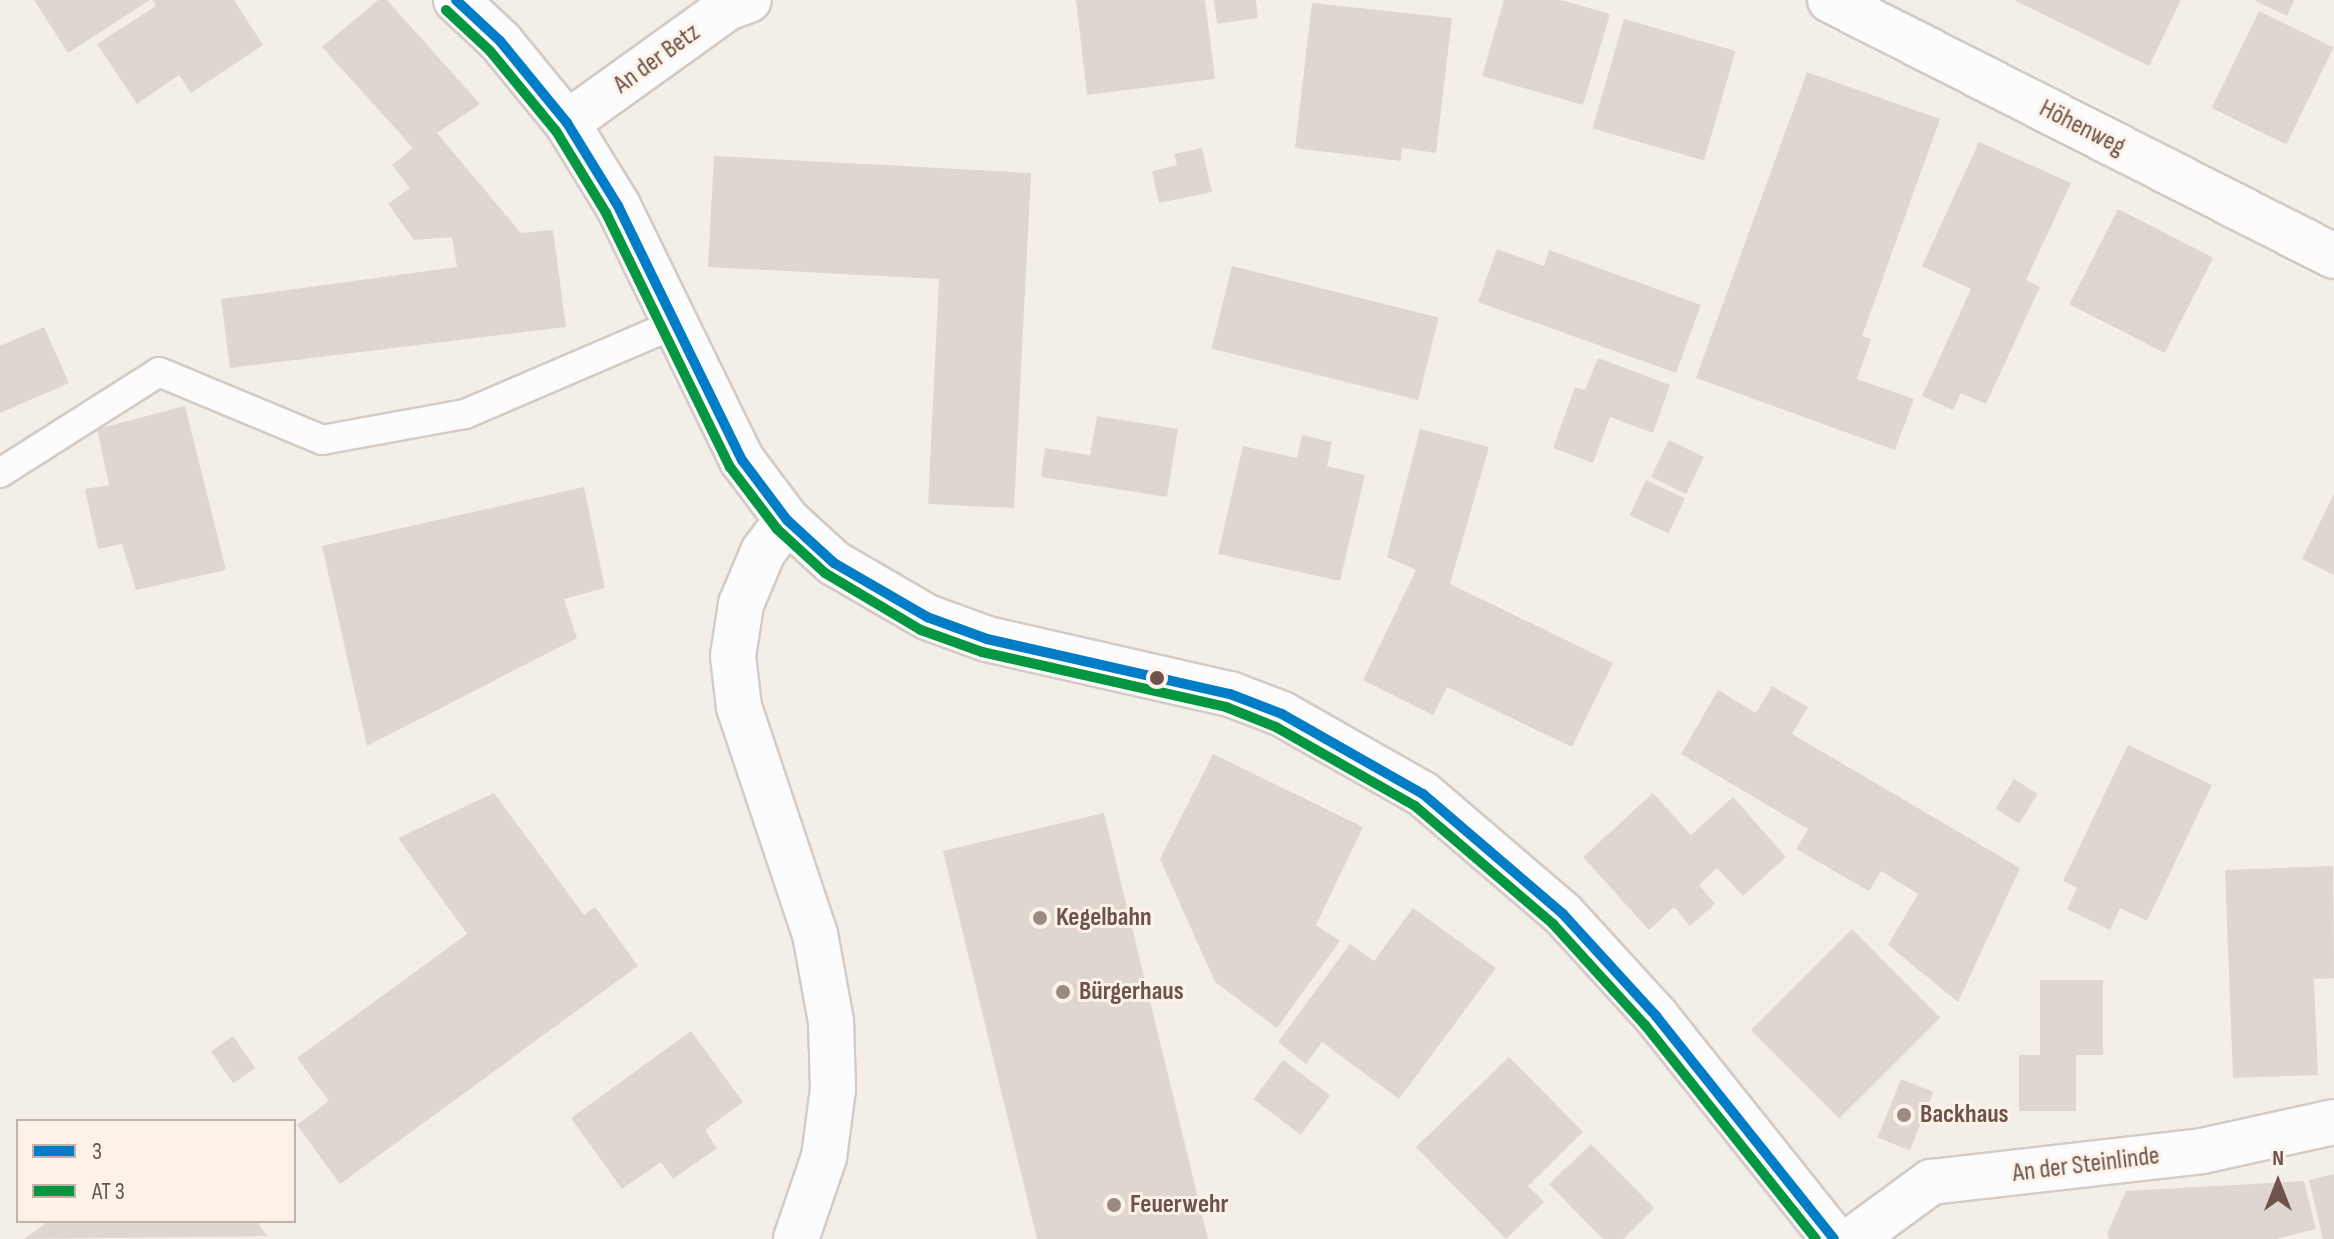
<!DOCTYPE html>
<meta charset="utf-8">
<style>
body{margin:0}
#map{position:relative;width:2334px;height:1239px;overflow:hidden;background:#f4eee8;font-family:"Sofia Sans Condensed",sans-serif}
div>[style]{position:absolute}
[style*='--x']{left:calc(var(--x)*1px);top:calc(var(--y)*1px);width:calc(var(--w)*1px);rotate:calc(var(--a)*1deg)}
.building>*{inset:0;background:#e0d6d1;transform-origin:0 0}
.roads{filter:drop-shadow(2px 0 #d3cbc6) drop-shadow(-2px 0 #d3cbc6) drop-shadow(0 2px #d3cbc6) drop-shadow(0 -2px #d3cbc6)}
.lane>*{height:28px;margin:-14px;padding:0 14px;transform-origin:14px;border-radius:14px;background:#fdfcfc}
.street>*{height:44px;margin:-22px;padding:0 22px;transform-origin:22px;border-radius:22px;background:#fdfcfc}
.secondary>*{height:44px;margin:-22px;padding:0 22px;transform-origin:22px;border-radius:22px;background:#fdfcfc}
.bus-1>*{height:10px;margin:-5px;padding:0 5px;transform-origin:5px;border-radius:5px;background:#007dc6}
.bus-2>*{height:10px;margin:-5px;padding:0 5px;transform-origin:5px;border-radius:5px;background:#059641}
.dots>*{width:22px;height:22px;translate:-50% -50%;box-sizing:border-box;border:4px solid #fcf2e8;border-radius:50%}
span{translate:-50% -50%;white-space:nowrap;text-align:center;line-height:1.15;-webkit-text-stroke:6px #fcf2e8;paint-order:stroke}
.street-label{font-size:26px;color:#6d534c}
.poi-label{font-size:26px;color:#6d534c;font-weight:700}
.left{translate:0 -50%;text-align:left}
.legend{position:absolute;left:16px;top:1119px;width:280px;height:104px;box-sizing:border-box;background:#fcf2e8;border:2px solid #c3b2aa;margin:0;padding:10px 14px;list-style:none;font-size:24px;color:#6d534c}
.legend li{display:flex;align-items:center;gap:16px;height:40px}
.legend b{width:40px;border:2px solid #c3b2aa}
.north{position:absolute;left:2238px;top:1143px;width:80px;height:80px;-webkit-text-stroke:6px #fcf2e8;paint-order:stroke;rotate:0deg;font-size:22px;font-weight:700;line-height:32px;text-align:center;color:#6d534c}
.north::after{content:'';display:block;margin:auto;width:28px;height:36px;background:#6d534c;clip-path:polygon(50% 0,100% 100%,50% 72%,0 100%)}
</style>
<div id="map">
<div class="building">
<i style="clip-path:polygon(34px 0,150px 0,68px 53px)"></i>
<i style="clip-path:polygon(152px 0,234px 0,263px 45px,191px 93px,179px 75px,137px 104px,97px 44px,156px 6px)"></i>
<i style="clip-path:polygon(378px 0,387px 0,480px 104px,437px 133px,521px 233px,553px 230px,566px 327px,230px 368px,221px 299px,457px 267px,452px 237px,414px 240px,388px 204px,410px 188px,392px 165px,413px 148px,322px 47px)"></i>
<i style="clip-path:polygon(1076px 0,1205px 0,1215px 79px,1087px 95px)"></i>
<i style="clip-path:polygon(1214px 0,1256px 0,1258px 18px,1217px 24px)"></i>
<i style="clip-path:polygon(1504px 0,1561px 0,1610px 14px,1583px 105px,1482px 76px)"></i>
<i style="clip-path:polygon(2014px 0,2181px 0,2149px 66px)"></i>
<i style="clip-path:polygon(2254px 0,2294px 0,2287px 16px)"></i>
<i style="clip-path:polygon(1312px 3px,1452px 18px,1436px 153px,1402px 148px,1401px 161px,1295px 148px)"></i>
<i style="left:2259px;top:11px;width:83px;height:108px;rotate:26deg"></i>
<i style="left:1624px;top:19px;width:116px;height:114px;rotate:16deg"></i>
<i style="clip-path:polygon(1807px 72px,1940px 119px,1862px 336px,1871px 339px,1857px 379px,1914px 399px,1895px 450px,1696px 378px)"></i>
<i style="clip-path:polygon(1979px 142px,2071px 183px,2026px 280px,2040px 287px,1986px 404px,1961px 393px,1953px 410px,1922px 396px,1971px 289px,1922px 266px)"></i>
<i style="clip-path:polygon(1202px 148px,1212px 192px,1159px 203px,1152px 171px,1177px 165px,1174px 154px)"></i>
<i style="clip-path:polygon(714px 156px,1031px 173px,1014px 508px,928px 504px,939px 279px,708px 267px)"></i>
<i style="left:2118px;top:209px;width:107px;height:107px;rotate:27deg"></i>
<i style="clip-path:polygon(1497px 249px,1544px 266px,1549px 250px,1701px 305px,1676px 373px,1478px 302px)"></i>
<i style="left:1232px;top:266px;width:213px;height:85px;rotate:14deg"></i>
<i style="clip-path:polygon(44px 327px,69px 383px,0 413px,0 346px)"></i>
<i style="clip-path:polygon(1598px 358px,1670px 385px,1653px 433px,1610px 417px,1593px 463px,1553px 448px,1575px 387px,1585px 390px)"></i>
<i style="clip-path:polygon(185px 406px,226px 570px,136px 590px,122px 544px,98px 549px,85px 489px,109px 485px,97px 429px)"></i>
<i style="clip-path:polygon(1097px 416px,1178px 429px,1167px 497px,1041px 477px,1045px 448px,1090px 455px)"></i>
<i style="clip-path:polygon(1420px 429px,1489px 447px,1450px 584px,1613px 663px,1572px 747px,1447px 687px,1433px 715px,1363px 680px,1416px 570px,1387px 557px)"></i>
<i style="clip-path:polygon(1302px 435px,1332px 442px,1327px 466px,1365px 475px,1340px 581px,1218px 554px,1243px 446px,1297px 458px)"></i>
<i style="left:1669px;top:440px;width:39px;height:41px;rotate:26deg"></i>
<i style="left:1646px;top:480px;width:43px;height:39px;rotate:25deg"></i>
<i style="clip-path:polygon(584px 487px,605px 588px,564px 599px,577px 638px,367px 746px,322px 546px)"></i>
<i style="clip-path:polygon(2334px 494px,2334px 575px,2302px 559px)"></i>
<i style="clip-path:polygon(1772px 686px,1808px 707px,1792px 734px,2020px 868px,1958px 1002px,1888px 945px,1918px 894px,1881px 871px,1869px 891px,1796px 849px,1808px 829px,1681px 754px,1718px 690px,1756px 713px)"></i>
<i style="clip-path:polygon(2128px 745px,2212px 785px,2147px 921px,2120px 908px,2110px 930px,2067px 909px,2077px 888px,2063px 881px)"></i>
<i style="clip-path:polygon(1213px 754px,1363px 827px,1316px 925px,1340px 941px,1277px 1028px,1215px 982px,1160px 859px)"></i>
<i style="left:2014px;top:779px;width:28px;height:35px;rotate:32deg"></i>
<i style="clip-path:polygon(494px 793px,584px 915px,595px 907px,638px 966px,340px 1184px,297px 1125px,329px 1101px,297px 1058px,467px 934px,398px 838px)"></i>
<i style="clip-path:polygon(1653px 793px,1691px 835px,1733px 797px,1786px 857px,1743px 896px,1717px 868px,1699px 885px,1715px 904px,1690px 926px,1674px 907px,1649px 930px,1583px 857px)"></i>
<i style="clip-path:polygon(1104px 813px,1182px 1132px,1208px 1239px,1037px 1239px,943px 851px)"></i>
<i style="clip-path:polygon(2333px 866px,2334px 978px,2314px 979px,2318px 1075px,2233px 1078px,2225px 870px)"></i>
<i style="clip-path:polygon(1413px 908px,1496px 968px,1399px 1099px,1322px 1042px,1306px 1064px,1278px 1042px,1350px 944px,1374px 961px)"></i>
<i style="left:1852px;top:929px;width:125px;height:143px;rotate:45deg"></i>
<i style="clip-path:polygon(2040px 980px,2103px 980px,2103px 1055px,2076px 1055px,2076px 1111px,2019px 1111px,2019px 1055px,2040px 1055px)"></i>
<i style="clip-path:polygon(691px 1031px,743px 1102px,705px 1130px,717px 1148px,673px 1179px,661px 1162px,622px 1189px,571px 1118px)"></i>
<i style="left:233px;top:1036px;width:39px;height:27px;rotate:55deg"></i>
<i style="clip-path:polygon(1509px 1057px,1583px 1132px,1528px 1186px,1544px 1202px,1506px 1239px,1416px 1147px)"></i>
<i style="left:1283px;top:1060px;width:59px;height:49px;rotate:37deg"></i>
<i style="left:1901px;top:1079px;width:35px;height:63px;rotate:22deg"></i>
<i style="clip-path:polygon(1591px 1144px,1654px 1208px,1623px 1239px,1603px 1239px,1549px 1184px)"></i>
<i style="clip-path:polygon(2334px 1174px,2334px 1239px,2323px 1239px,2309px 1180px)"></i>
<i style="clip-path:polygon(2304px 1181px,2316px 1229px,2276px 1239px,2109px 1239px,2107px 1234px,2126px 1191px)"></i>
<i style="clip-path:polygon(49px 1221px,257px 1221px,267px 1236px,24px 1239px)"></i>
</div>
<div class="roads">
<div class="lane">
<i style="--x:0;--y:473;--w:188;--a:-32.4"></i>
<i style="--x:159;--y:372;--w:177;--a:22.6"></i>
<i style="--x:322;--y:440;--w:145;--a:-10.3"></i>
<i style="--x:465;--y:414;--w:226;--a:-23.2"></i>
</div>
<div class="street">
<i style="--x:1830;--y:0;--w:565;--a:26.93"></i>
<i style="--x:567;--y:123;--w:197;--a:-35.7"></i>
<i style="--x:727;--y:8;--w:23;--a:-20"></i>
<i style="--x:787;--y:520;--w:40;--a:127"></i>
<i style="--x:763;--y:552;--w:56;--a:112.9"></i>
<i style="--x:741;--y:604;--w:53;--a:98.7"></i>
<i style="--x:733;--y:656;--w:51;--a:83.3"></i>
<i style="--x:739;--y:707;--w:239;--a:71.5"></i>
<i style="--x:815;--y:934;--w:88;--a:79.6"></i>
<i style="--x:831;--y:1021;--w:68;--a:88.3"></i>
<i style="--x:833;--y:1089;--w:69;--a:97.5"></i>
<i style="--x:824;--y:1157;--w:87;--a:108.9"></i>
<i style="--x:1853;--y:1239;--w:97;--a:-36.2"></i>
<i style="--x:1931;--y:1182;--w:273;--a:-6.5"></i>
<i style="--x:2202;--y:1151;--w:135;--a:-12.4"></i>
</div>
<div class="secondary">
<i style="--x:456;--y:0;--w:60;--a:43"></i>
<i style="--x:500;--y:41;--w:106;--a:50.7"></i>
<i style="--x:567;--y:123;--w:97;--a:58.4"></i>
<i style="--x:618;--y:206;--w:283;--a:64"></i>
<i style="--x:742;--y:460;--w:75;--a:53.1"></i>
<i style="--x:787;--y:520;--w:64;--a:42.5"></i>
<i style="--x:834;--y:563;--w:108;--a:30.1"></i>
<i style="--x:927;--y:617;--w:64;--a:20.1"></i>
<i style="--x:987;--y:639;--w:249;--a:12.8"></i>
<i style="--x:1230;--y:694;--w:56;--a:21"></i>
<i style="--x:1282;--y:714;--w:162;--a:29.6"></i>
<i style="--x:1423;--y:794;--w:184;--a:40.6"></i>
<i style="--x:1563;--y:914;--w:138;--a:47.6"></i>
<i style="--x:1656;--y:1016;--w:285;--a:51.4"></i>
</div>
</div>
<div class="bus-1">
<i style="--x:456;--y:0;--w:60;--a:43"></i>
<i style="--x:500;--y:41;--w:106;--a:50.7"></i>
<i style="--x:567;--y:123;--w:97;--a:58.4"></i>
<i style="--x:618;--y:206;--w:283;--a:64"></i>
<i style="--x:742;--y:460;--w:75;--a:53.1"></i>
<i style="--x:787;--y:520;--w:64;--a:42.5"></i>
<i style="--x:834;--y:563;--w:108;--a:30.1"></i>
<i style="--x:927;--y:617;--w:64;--a:20.1"></i>
<i style="--x:987;--y:639;--w:249;--a:12.8"></i>
<i style="--x:1230;--y:694;--w:56;--a:21"></i>
<i style="--x:1282;--y:714;--w:162;--a:29.6"></i>
<i style="--x:1423;--y:794;--w:184;--a:40.6"></i>
<i style="--x:1563;--y:914;--w:138;--a:47.6"></i>
<i style="--x:1656;--y:1016;--w:285;--a:51.4"></i>
</div>
<div class="bus-2">
<i style="--x:446;--y:10;--w:60;--a:43"></i>
<i style="--x:490;--y:51;--w:104;--a:50.5"></i>
<i style="--x:556;--y:131;--w:96;--a:58.6"></i>
<i style="--x:606;--y:213;--w:283;--a:64"></i>
<i style="--x:730;--y:467;--w:78;--a:52.8"></i>
<i style="--x:777;--y:529;--w:65;--a:42.5"></i>
<i style="--x:825;--y:573;--w:112;--a:30.7"></i>
<i style="--x:921;--y:630;--w:65;--a:19.8"></i>
<i style="--x:982;--y:652;--w:250;--a:12.7"></i>
<i style="--x:1226;--y:707;--w:54;--a:21.8"></i>
<i style="--x:1276;--y:727;--w:160;--a:29.6"></i>
<i style="--x:1415;--y:806;--w:182;--a:40.5"></i>
<i style="--x:1553;--y:924;--w:137;--a:47.7"></i>
<i style="--x:1645;--y:1025;--w:274;--a:51.4"></i>
</div>
<div class="dots">
<i style="left:1157px;top:678px;background:#6d534c"></i>
<i style="left:1040px;top:918px;background:#9c8983"></i>
<i style="left:1063px;top:992px;background:#9c8983"></i>
<i style="left:1904px;top:1115px;background:#9c8983"></i>
<i style="left:1114px;top:1205px;background:#9c8983"></i>
</div>
<div class="street-label">
<span style="left:657px;top:59px;rotate:-36deg">An der Betz</span>
<span style="left:2082px;top:128px;rotate:27deg">Höhenweg</span>
<span style="left:2086px;top:1165px;rotate:-7deg">An der Steinlinde</span>
</div>
<div class="poi-label">
<span class="left" style="left:1056px;top:918px">Kegelbahn</span>
<span class="left" style="left:1079px;top:992px">Bürgerhaus</span>
<span class="left" style="left:1920px;top:1115px">Backhaus</span>
<span class="left" style="left:1130px;top:1205px">Feuerwehr</span>
</div>
<ul class="legend">
<li><b style="height:10px;background:#007dc6"></b>3</li>
<li><b style="height:10px;background:#059641"></b>AT 3</li>
</ul>
<div class="north">N</div>
</div>
